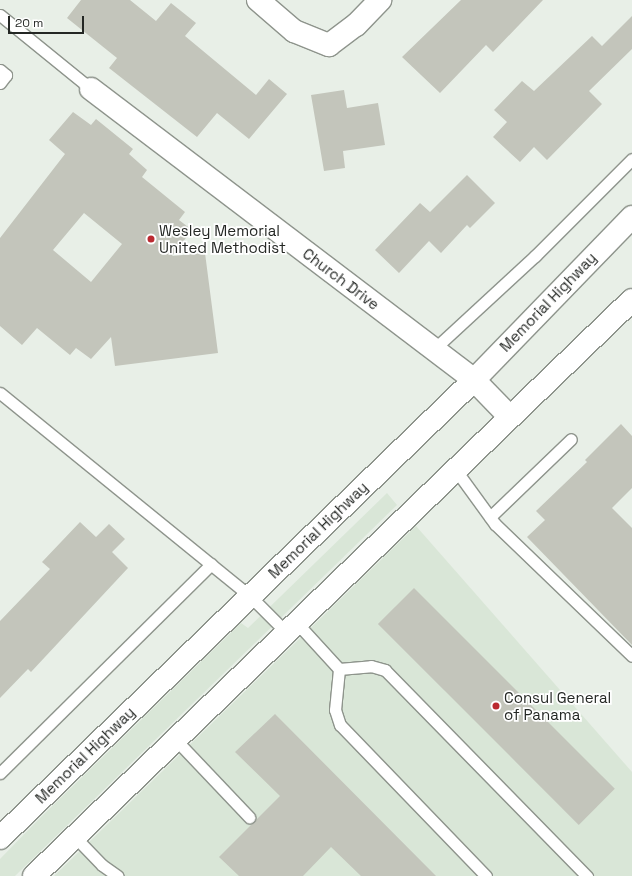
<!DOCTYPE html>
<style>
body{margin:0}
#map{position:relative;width:632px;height:876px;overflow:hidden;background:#e8efe7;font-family:"Space Grotesk",sans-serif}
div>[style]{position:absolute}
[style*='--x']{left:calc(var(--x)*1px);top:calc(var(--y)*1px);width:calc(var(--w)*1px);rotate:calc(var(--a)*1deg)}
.built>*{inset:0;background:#d9e6d7}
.building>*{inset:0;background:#c3c5bb;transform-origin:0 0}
.roads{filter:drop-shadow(1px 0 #8e948c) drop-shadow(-1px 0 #8e948c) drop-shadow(0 1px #8e948c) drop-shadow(0 -1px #8e948c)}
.service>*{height:11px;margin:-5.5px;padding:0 5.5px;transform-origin:5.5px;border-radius:5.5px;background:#fff}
.minor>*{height:22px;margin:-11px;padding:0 11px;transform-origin:11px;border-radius:11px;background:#fff}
.secondary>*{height:22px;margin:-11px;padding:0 11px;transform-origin:11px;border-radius:11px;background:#fff}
.dots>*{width:11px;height:11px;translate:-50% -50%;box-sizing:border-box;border:2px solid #fff;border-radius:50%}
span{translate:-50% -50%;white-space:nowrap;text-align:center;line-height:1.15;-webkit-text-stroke:3.5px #fff;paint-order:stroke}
.poi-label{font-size:15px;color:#242724}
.left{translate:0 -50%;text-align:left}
.street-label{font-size:15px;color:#242724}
.scale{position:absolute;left:8px;top:16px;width:76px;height:18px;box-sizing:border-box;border:2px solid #242724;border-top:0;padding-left:5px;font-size:12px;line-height:14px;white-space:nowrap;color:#242724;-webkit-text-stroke:3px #fff;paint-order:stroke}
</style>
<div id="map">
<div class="built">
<i style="clip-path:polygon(387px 493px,397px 505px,15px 876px,0 876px,0 859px,41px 817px,241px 623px,248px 628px)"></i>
<i style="clip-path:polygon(416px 526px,632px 772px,632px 876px,54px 876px)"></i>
</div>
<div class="building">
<i style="clip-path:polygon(81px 0,130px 0,156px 21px,171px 3px,196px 23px,185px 36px,256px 95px,269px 79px,287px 94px,249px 139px,217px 113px,197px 137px,109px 68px,117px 58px,67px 18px)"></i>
<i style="clip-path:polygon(461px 0,543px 0,493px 52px,486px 45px,440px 93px,402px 57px)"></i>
<i style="clip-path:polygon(632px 16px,632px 49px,589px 91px,602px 104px,547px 160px,534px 147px,520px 162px,493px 137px,507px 122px,494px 110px,522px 81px,534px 91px,592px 36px,602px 46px)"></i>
<i style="clip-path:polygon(344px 90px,347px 108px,378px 103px,385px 145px,343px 151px,345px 168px,324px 171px,311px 95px)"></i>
<i style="clip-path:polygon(evenodd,73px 112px,91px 125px,96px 119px,133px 149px,129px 154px,147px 170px,142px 177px,185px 212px,179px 220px,192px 230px,172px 256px,205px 253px,218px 353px,115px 366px,111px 337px,91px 359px,76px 348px,70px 355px,37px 328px,22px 345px,0 326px,0 238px,65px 154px,49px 140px,73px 112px,84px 213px,122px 244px,91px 282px,53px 250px,84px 213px)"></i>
<i style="clip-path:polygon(467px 175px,495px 203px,470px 228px,467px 225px,441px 253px,429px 241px,399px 273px,375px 250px,420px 203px,430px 212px)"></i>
<i style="clip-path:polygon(621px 424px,632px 436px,632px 488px,612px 508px,632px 528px,632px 645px,527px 537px,545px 520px,536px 511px,587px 462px,585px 460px)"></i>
<i style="clip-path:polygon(80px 522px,96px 537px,109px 524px,125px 539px,112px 552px,128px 568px,31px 672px,28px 669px,0 698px,0 621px,50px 569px,42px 562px)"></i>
<i style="left:414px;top:588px;width:284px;height:51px;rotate:45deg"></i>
<i style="clip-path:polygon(275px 714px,436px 876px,361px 876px,331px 847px,303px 876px,239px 876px,219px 857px,280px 796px,235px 752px)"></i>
</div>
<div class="roads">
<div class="service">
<i style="--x:0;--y:15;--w:117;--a:39.1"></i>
<i style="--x:0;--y:70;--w:8;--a:40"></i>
<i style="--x:6;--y:75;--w:10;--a:127"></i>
<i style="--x:433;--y:350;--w:139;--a:-42.7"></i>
<i style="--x:535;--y:256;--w:137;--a:-45"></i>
<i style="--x:0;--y:393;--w:322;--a:39.1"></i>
<i style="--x:250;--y:596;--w:51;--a:45"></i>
<i style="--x:455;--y:469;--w:68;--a:54"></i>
<i style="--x:495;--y:524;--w:190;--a:43.9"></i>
<i style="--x:490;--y:517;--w:112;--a:-43.9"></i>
<i style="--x:296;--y:622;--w:64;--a:47.5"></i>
<i style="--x:175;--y:739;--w:108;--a:46.5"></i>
<i style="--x:0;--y:773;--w:297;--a:-44.7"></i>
<i style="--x:74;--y:836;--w:40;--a:46"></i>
<i style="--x:102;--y:865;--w:19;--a:35"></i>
<i style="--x:486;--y:876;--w:210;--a:-134"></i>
<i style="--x:340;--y:725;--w:16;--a:-108"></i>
<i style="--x:335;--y:710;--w:41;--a:-84.4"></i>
<i style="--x:339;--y:669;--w:32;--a:-5"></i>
<i style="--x:371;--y:666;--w:15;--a:16"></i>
<i style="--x:385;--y:670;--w:289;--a:45.6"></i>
</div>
<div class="minor">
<i style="--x:258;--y:0;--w:48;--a:40.7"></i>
<i style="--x:294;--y:31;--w:38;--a:22"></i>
<i style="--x:329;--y:45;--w:34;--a:-37"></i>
<i style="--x:356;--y:25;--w:35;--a:-46"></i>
<i style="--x:91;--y:89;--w:481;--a:37.2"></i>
<i style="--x:474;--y:380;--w:50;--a:45.8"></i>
</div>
<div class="secondary">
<i style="--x:0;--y:838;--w:659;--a:-44.02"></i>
<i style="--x:474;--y:380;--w:227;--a:-45.9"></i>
<i style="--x:34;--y:876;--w:830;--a:-43.93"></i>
</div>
</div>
<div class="dots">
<i style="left:151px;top:239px;background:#bb2a31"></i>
<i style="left:496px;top:706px;background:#bb2a31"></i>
</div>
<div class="poi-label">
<span class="left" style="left:159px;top:239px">Wesley Memorial<br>United Methodist</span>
<span class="left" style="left:504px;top:706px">Consul General<br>of Panama</span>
</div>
<div class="street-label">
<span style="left:341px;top:279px;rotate:37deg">Church Drive</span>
<span style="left:548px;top:302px;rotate:-46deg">Memorial Highway</span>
<span style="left:318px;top:530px;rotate:-44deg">Memorial Highway</span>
<span style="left:85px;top:755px;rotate:-44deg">Memorial Highway</span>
</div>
<div class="scale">20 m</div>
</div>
